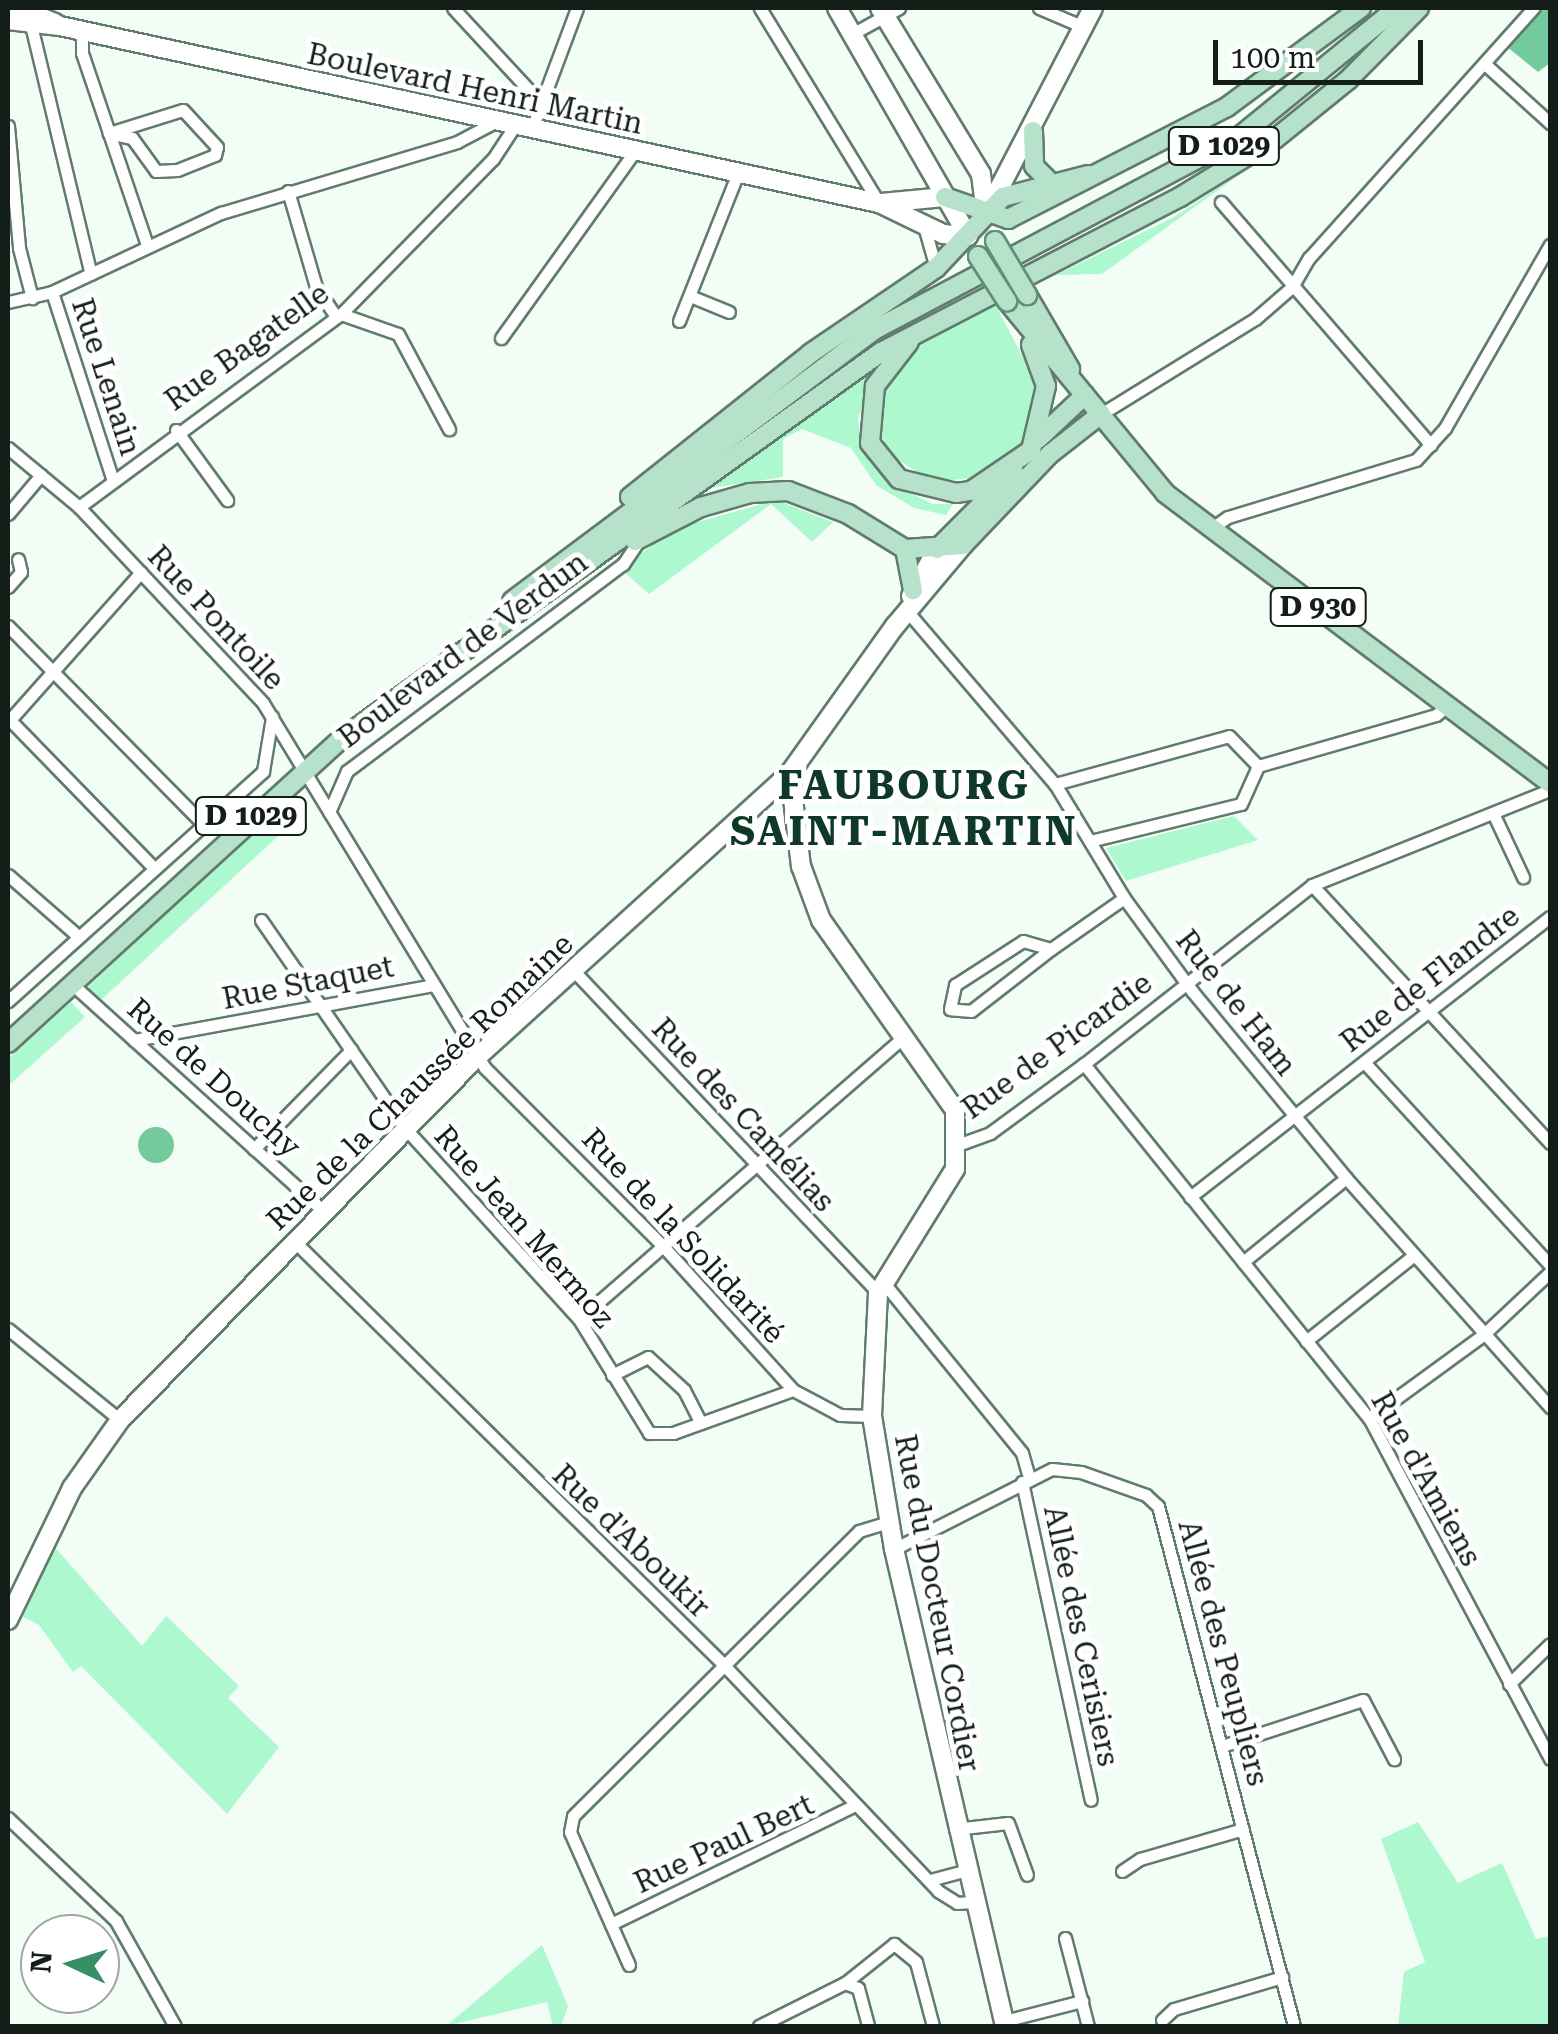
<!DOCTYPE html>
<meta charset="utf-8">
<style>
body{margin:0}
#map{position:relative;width:1558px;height:2034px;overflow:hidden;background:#f2fdf6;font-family:"Roboto Serif",serif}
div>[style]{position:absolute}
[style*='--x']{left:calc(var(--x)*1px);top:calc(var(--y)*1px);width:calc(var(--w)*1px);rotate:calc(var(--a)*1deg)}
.green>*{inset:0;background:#aef8cf}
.water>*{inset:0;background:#74c99d}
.round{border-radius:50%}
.roads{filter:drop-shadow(2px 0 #617b6c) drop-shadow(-2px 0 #617b6c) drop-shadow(0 2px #617b6c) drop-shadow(0 -2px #617b6c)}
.street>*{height:11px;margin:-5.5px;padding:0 5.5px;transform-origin:5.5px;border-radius:5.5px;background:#fff}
.secondary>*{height:18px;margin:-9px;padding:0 9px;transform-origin:9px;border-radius:9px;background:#fff}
.primary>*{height:18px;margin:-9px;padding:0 9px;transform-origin:9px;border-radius:9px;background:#b6e1ca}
.bridges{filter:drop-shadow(2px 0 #5d9074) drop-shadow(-2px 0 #5d9074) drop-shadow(0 2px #5d9074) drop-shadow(0 -2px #5d9074)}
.primary-bridge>*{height:18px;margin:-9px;padding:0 9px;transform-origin:9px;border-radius:9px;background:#b6e1ca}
span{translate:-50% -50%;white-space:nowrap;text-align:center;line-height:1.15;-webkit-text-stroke:10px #fff;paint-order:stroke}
.shield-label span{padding:2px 8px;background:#fff;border:2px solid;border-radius:8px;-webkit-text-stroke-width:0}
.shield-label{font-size:28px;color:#141e18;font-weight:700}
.street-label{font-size:30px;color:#141e18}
.district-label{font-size:40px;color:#0d3926;font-weight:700;letter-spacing:2.5px}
.frame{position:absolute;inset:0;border:10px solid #141e18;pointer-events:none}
.north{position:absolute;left:20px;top:1914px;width:100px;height:100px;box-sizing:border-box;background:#fff;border:2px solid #a1a5a3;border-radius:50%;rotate:274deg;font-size:28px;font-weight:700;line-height:40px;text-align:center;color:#141e18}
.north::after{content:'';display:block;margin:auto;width:35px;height:45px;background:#369066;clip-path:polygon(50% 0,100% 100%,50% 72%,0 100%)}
.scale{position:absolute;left:1213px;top:40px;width:210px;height:45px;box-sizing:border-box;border:5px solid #141e18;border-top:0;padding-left:12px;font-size:30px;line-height:35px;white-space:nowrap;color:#141e18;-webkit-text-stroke:8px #fff;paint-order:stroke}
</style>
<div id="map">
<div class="green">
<i style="clip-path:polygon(1246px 170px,1102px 274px,1056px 275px,1172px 218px)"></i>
<i style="clip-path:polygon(994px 302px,1036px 382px,1030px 431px,1017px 452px,981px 477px,933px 482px,892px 456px,880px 432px,882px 390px,919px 343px)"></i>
<i style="clip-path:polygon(879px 365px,858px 418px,862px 452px,894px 486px,933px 504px,953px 504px,946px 515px,914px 508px,876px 485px,851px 448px,802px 429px,783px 439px,783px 477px,704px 489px)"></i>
<i style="clip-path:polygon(776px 500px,833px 522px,812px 542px,771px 504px,649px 594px,621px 569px,673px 529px)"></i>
<i style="clip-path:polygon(277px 806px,290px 825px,101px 1000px,86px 989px)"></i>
<i style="clip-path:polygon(1234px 816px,1258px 840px,1126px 881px,1106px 848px)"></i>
<i style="clip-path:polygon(71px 1002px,85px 1017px,8px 1086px,8px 1059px)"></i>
<i style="clip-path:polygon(53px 1545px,142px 1646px,166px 1616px,239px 1686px,228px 1698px,279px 1747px,227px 1814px,81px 1666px,73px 1672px,39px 1625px,19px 1615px)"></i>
<i style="clip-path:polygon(1418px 1822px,1458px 1883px,1502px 1863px,1536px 1939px,1550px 1936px,1550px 2026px,1398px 2026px,1404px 1972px,1425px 1962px,1381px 1839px)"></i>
<i style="clip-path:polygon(542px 1945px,568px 2006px,561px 2026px,553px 2026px,547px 2002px,446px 2026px)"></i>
</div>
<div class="water">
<i style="clip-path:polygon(1539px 8px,1550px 8px,1550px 63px,1538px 72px,1506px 46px)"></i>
<i class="round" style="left:138px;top:1127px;width:36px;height:36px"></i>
</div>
<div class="roads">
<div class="street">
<i style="--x:453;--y:8;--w:127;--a:47.2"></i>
<i style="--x:760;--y:8;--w:228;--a:58.6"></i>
<i style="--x:1039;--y:8;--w:49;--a:22.9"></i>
<i style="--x:31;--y:25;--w:256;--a:76.5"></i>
<i style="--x:82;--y:31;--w:22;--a:90"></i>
<i style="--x:82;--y:53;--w:203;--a:71.3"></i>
<i style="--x:852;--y:34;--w:54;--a:-29"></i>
<i style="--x:1485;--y:64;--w:88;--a:42.2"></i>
<i style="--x:183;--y:110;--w:50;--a:47.4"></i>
<i style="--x:217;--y:147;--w:8;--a:104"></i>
<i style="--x:215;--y:155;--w:41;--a:158.5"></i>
<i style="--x:177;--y:170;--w:21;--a:177"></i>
<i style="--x:156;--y:171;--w:41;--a:-126"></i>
<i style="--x:132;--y:138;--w:24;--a:-168"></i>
<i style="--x:109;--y:133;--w:77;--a:-17.3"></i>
<i style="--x:8;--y:126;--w:122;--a:84.8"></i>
<i style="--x:19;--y:248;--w:52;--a:75.4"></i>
<i style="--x:531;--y:131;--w:131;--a:-69.5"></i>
<i style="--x:288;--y:191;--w:100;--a:73.7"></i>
<i style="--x:316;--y:287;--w:36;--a:56"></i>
<i style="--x:1221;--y:202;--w:321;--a:49.2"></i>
<i style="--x:924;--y:226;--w:44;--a:74.1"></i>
<i style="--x:52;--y:292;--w:195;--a:72.1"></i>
<i style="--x:690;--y:296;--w:42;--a:22.3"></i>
<i style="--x:8;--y:302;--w:45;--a:-12.8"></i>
<i style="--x:52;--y:292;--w:187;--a:-25.1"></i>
<i style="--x:221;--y:213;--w:246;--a:-16.7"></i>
<i style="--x:457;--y:142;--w:41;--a:-27.8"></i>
<i style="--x:341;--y:314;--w:60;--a:19.3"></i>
<i style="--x:398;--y:334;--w:108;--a:61.8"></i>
<i style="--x:679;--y:321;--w:159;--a:-68.3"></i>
<i style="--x:501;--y:338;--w:229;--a:-54.4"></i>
<i style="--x:1101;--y:414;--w:181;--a:-31.7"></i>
<i style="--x:1255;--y:319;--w:49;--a:-40.9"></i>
<i style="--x:1292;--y:287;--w:34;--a:-60"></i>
<i style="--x:1309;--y:258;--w:336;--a:-48.1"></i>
<i style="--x:176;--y:430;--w:87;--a:53.9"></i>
<i style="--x:8;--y:448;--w:92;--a:39.7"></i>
<i style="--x:79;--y:507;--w:269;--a:46.8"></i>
<i style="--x:263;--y:703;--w:427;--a:58.7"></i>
<i style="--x:485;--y:1068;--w:250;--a:45"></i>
<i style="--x:662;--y:1245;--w:195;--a:47.9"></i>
<i style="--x:793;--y:1390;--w:53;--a:28"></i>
<i style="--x:840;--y:1415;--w:32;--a:2"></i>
<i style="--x:79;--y:507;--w:325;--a:-36.4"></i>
<i style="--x:341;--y:314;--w:217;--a:-45.6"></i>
<i style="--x:493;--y:159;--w:38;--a:-57"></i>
<i style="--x:8;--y:514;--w:51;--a:-49.8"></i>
<i style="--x:1212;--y:528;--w:19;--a:-35"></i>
<i style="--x:1228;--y:517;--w:196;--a:-16.9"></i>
<i style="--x:1416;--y:460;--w:43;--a:-47.8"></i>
<i style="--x:1445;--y:428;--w:211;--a:-60.2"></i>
<i style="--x:8;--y:587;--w:20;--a:-49"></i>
<i style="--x:21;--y:572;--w:13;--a:-103"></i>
<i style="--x:907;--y:611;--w:228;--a:49.5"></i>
<i style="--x:1055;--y:784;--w:133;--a:58.8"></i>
<i style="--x:1124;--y:898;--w:115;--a:53.8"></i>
<i style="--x:1192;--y:991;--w:242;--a:50.5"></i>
<i style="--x:1346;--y:1178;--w:307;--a:48.3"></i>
<i style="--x:8;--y:626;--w:275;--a:45.4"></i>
<i style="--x:8;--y:718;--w:206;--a:45.8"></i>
<i style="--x:8;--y:722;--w:200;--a:-48.4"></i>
<i style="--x:1055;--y:784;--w:180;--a:-15.4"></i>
<i style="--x:1229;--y:736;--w:42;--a:46"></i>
<i style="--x:329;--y:812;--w:45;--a:-66.3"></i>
<i style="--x:347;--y:771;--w:345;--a:-36.9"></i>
<i style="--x:623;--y:564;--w:30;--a:-56"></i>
<i style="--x:1493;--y:813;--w:71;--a:64.9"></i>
<i style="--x:1090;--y:841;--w:155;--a:-13.8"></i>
<i style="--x:1241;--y:804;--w:42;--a:-65.9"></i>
<i style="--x:1258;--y:766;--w:185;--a:-16"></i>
<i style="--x:1436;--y:715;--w:17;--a:-40"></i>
<i style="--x:8;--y:875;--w:93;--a:41.1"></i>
<i style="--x:1312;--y:885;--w:351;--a:47.3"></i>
<i style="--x:261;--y:920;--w:253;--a:55.3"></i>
<i style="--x:405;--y:1128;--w:258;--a:47.7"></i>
<i style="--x:579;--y:1319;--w:134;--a:58.4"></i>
<i style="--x:649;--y:1433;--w:24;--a:0"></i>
<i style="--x:673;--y:1433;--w:127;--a:-19.7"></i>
<i style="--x:1051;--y:949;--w:101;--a:142.2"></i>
<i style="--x:971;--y:1011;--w:21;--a:-175"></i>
<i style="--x:950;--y:1009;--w:25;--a:-78"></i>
<i style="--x:955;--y:985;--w:81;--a:-32.9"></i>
<i style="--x:1023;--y:941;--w:29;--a:16"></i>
<i style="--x:1051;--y:949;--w:89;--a:-34.9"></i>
<i style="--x:573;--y:970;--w:444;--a:46.6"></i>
<i style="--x:71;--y:983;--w:340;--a:42.1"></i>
<i style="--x:8;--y:1001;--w:343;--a:-42"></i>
<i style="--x:263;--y:771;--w:55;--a:-80.5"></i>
<i style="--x:134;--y:1040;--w:304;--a:-10.4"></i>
<i style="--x:1364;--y:1062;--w:275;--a:47.5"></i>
<i style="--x:1084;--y:1064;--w:454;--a:51.2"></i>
<i style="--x:1369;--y:1418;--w:386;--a:62"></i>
<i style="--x:960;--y:1144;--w:32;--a:-20"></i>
<i style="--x:990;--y:1133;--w:117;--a:-36.3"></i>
<i style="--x:1084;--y:1064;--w:290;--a:-38.1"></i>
<i style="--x:1312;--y:885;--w:256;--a:-21.8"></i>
<i style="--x:254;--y:1149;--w:139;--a:-45.6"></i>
<i style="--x:1190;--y:1197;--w:456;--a:-37.9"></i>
<i style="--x:294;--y:1241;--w:600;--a:44.59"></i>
<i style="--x:721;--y:1662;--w:315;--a:46.5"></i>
<i style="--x:938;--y:1891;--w:22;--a:32"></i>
<i style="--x:957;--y:1903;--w:15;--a:-4"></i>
<i style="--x:1243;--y:1262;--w:133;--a:-39.2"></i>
<i style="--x:884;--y:1283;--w:219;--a:50.9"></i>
<i style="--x:1022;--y:1453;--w:26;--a:74"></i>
<i style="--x:579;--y:1319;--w:430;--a:-41"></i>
<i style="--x:8;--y:1329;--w:144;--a:39.1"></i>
<i style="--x:1306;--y:1341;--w:138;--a:-38.5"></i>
<i style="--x:612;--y:1375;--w:40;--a:-26.6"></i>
<i style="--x:648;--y:1357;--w:49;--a:42.5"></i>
<i style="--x:684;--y:1390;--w:37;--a:63"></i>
<i style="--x:1369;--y:1418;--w:141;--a:-36.1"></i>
<i style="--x:1483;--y:1335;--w:92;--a:-43.2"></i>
<i style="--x:1022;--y:1482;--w:325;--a:77.8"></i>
<i style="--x:894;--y:1549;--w:177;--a:-26.9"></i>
<i style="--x:1052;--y:1469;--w:29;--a:6"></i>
<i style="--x:1081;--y:1472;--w:69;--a:19.5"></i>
<i style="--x:1146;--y:1495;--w:16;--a:43"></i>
<i style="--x:1158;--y:1506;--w:537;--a:75.34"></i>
<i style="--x:1509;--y:1684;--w:57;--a:-44.3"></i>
<i style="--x:1222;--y:1746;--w:148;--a:-18.1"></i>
<i style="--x:1363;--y:1700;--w:67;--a:62.3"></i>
<i style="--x:8;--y:1818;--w:149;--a:43.6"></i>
<i style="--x:116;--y:1921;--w:120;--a:60.7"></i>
<i style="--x:955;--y:1829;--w:53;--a:-6.5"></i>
<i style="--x:1008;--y:1823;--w:55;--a:69.9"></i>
<i style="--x:1122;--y:1871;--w:22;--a:-34"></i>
<i style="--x:1140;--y:1859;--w:107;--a:-16.2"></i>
<i style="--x:930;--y:1880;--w:35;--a:-15"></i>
<i style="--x:611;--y:1924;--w:271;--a:-26"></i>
<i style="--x:1065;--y:1938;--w:91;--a:75.4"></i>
<i style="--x:629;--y:1965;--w:145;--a:-113.9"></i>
<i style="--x:570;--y:1832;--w:16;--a:-79"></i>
<i style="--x:573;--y:1816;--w:404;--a:-44.9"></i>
<i style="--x:859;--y:1531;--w:30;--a:-17"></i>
<i style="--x:845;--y:1983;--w:14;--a:21"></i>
<i style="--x:858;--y:1988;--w:39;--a:75"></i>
<i style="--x:1162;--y:2020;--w:16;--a:-43"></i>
<i style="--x:1174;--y:2009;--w:113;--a:-16.5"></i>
<i style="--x:1004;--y:2021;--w:81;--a:-14.4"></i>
<i style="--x:759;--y:2026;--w:96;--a:-26.6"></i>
<i style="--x:845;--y:1983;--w:63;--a:-38.5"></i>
<i style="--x:894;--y:1944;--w:28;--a:39"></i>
<i style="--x:916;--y:1962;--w:66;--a:75.1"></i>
</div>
<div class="secondary">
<i style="--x:18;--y:8;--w:40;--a:22"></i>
<i style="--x:837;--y:8;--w:263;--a:60.1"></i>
<i style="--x:880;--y:8;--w:194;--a:58.7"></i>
<i style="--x:981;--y:174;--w:39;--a:83"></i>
<i style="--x:8;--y:20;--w:52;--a:6.6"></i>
<i style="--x:60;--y:26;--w:838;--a:12.2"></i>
<i style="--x:879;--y:203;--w:71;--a:25.8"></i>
<i style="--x:943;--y:234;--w:25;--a:5"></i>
<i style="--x:881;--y:203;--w:64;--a:-5.4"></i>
<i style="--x:990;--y:206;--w:223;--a:-62.5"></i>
<i style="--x:911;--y:596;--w:54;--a:-61"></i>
<i style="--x:790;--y:773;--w:94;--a:83.3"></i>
<i style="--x:801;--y:866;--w:58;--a:69.7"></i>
<i style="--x:821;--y:920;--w:232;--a:54.8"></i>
<i style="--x:955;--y:1110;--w:59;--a:90"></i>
<i style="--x:955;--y:1169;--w:146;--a:121.8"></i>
<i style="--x:878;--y:1293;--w:123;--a:92.8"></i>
<i style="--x:872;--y:1416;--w:135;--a:80.6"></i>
<i style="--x:894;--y:1549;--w:490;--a:76.9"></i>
<i style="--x:8;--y:1620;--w:147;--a:-64.1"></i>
<i style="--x:72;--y:1488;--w:83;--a:-54.8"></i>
<i style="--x:120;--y:1420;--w:508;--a:-45.48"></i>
<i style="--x:476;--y:1058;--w:424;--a:-42.2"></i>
<i style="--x:790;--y:773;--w:181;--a:-54.5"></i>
<i style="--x:895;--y:626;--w:106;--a:-50"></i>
</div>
<div class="primary">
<i style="--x:1033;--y:131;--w:35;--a:88"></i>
<i style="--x:1034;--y:166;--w:23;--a:45"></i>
<i style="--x:945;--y:197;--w:67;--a:19.2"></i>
<i style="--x:1008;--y:219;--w:246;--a:-27.1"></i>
<i style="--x:1227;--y:107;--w:167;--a:-36.5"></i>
<i style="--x:1027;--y:295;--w:86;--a:59.8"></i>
<i style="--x:1007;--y:301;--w:249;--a:50.5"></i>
<i style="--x:1165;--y:493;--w:482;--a:37"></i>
<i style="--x:909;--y:342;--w:56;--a:127.7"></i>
<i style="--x:875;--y:386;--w:57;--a:95"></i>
<i style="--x:870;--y:443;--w:46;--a:51.1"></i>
<i style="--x:899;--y:479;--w:59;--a:13.8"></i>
<i style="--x:956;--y:493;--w:15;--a:-8"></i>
<i style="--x:971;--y:491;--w:73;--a:-34.3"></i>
<i style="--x:1031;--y:450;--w:66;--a:-76.8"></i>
<i style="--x:1046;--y:386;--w:44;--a:-110.1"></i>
<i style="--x:1038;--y:439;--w:64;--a:-43.1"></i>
<i style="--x:630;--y:497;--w:231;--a:-38.5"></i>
<i style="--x:811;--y:353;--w:151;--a:-34.2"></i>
<i style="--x:936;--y:268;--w:98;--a:-46.7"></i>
<i style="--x:1003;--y:197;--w:88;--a:-14.5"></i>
<i style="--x:635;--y:541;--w:74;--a:-27.3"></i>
<i style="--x:701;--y:507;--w:51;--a:-15.9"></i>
<i style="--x:750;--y:493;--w:38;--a:-3"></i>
<i style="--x:788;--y:491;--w:64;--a:21"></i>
<i style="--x:848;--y:514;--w:67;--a:31.6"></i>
<i style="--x:905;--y:549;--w:58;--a:-3.9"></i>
<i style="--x:963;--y:545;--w:126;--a:-46.3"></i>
<i style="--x:1050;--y:454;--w:65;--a:-38.1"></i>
<i style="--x:905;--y:549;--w:42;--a:79"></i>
<i style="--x:937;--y:549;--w:109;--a:-45"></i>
<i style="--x:512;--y:601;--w:452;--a:-36.8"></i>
<i style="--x:874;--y:330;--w:414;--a:-27.9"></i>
<i style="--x:1240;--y:136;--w:203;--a:-39.2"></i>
<i style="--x:8;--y:1043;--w:451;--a:-42.4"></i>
<i style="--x:341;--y:739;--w:664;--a:-35.63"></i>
<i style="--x:881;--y:352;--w:337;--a:-27.4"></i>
<i style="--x:1180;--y:197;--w:111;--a:-31.4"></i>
<i style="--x:1275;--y:139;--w:95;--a:-39"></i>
<i style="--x:1349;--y:79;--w:100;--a:-45.4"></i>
</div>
</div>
<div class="bridges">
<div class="primary-bridge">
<i style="--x:995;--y:241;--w:63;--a:59.3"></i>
<i style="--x:978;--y:256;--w:54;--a:57.2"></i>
</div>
</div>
<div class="shield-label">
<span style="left:1224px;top:146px">D 1029</span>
<span style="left:1318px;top:607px">D 930</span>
<span style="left:251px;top:816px">D 1029</span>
</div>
<div class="street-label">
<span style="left:475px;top:89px;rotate:12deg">Boulevard Henri Martin</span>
<span style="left:247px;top:347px;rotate:-36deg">Rue Bagatelle</span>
<span style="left:106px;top:377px;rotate:72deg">Rue Lenain</span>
<span style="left:216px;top:618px;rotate:47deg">Rue Pontoile</span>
<span style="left:463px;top:650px;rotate:-37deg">Boulevard de Verdun</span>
<span style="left:1430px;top:979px;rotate:-38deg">Rue de Flandre</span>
<span style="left:308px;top:983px;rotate:-11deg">Rue Staquet</span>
<span style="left:1236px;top:1003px;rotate:52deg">Rue de Ham</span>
<span style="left:1057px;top:1046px;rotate:-36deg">Rue de Picardie</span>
<span style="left:214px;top:1078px;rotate:42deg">Rue de Douchy</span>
<span style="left:420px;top:1082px;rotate:-44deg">Rue de la Chaussée Romaine</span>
<span style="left:743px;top:1115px;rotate:47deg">Rue des Camélias</span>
<span style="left:524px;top:1227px;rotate:49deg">Rue Jean Mermoz</span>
<span style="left:683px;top:1236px;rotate:47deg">Rue de la Solidarité</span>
<span style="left:1426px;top:1479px;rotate:61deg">Rue d'Amiens</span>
<span style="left:631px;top:1541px;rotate:44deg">Rue d'Aboukir</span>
<span style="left:937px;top:1603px;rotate:79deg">Rue du Docteur Cordier</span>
<span style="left:1081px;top:1636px;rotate:78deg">Allée des Cerisiers</span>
<span style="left:1223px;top:1653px;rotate:75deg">Allée des Peupliers</span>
<span style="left:724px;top:1844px;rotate:-25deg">Rue Paul Bert</span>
</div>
<div class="district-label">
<span style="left:904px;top:809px">FAUBOURG<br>SAINT-MARTIN</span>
</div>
<div class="frame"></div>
<div class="north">N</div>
<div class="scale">100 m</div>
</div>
